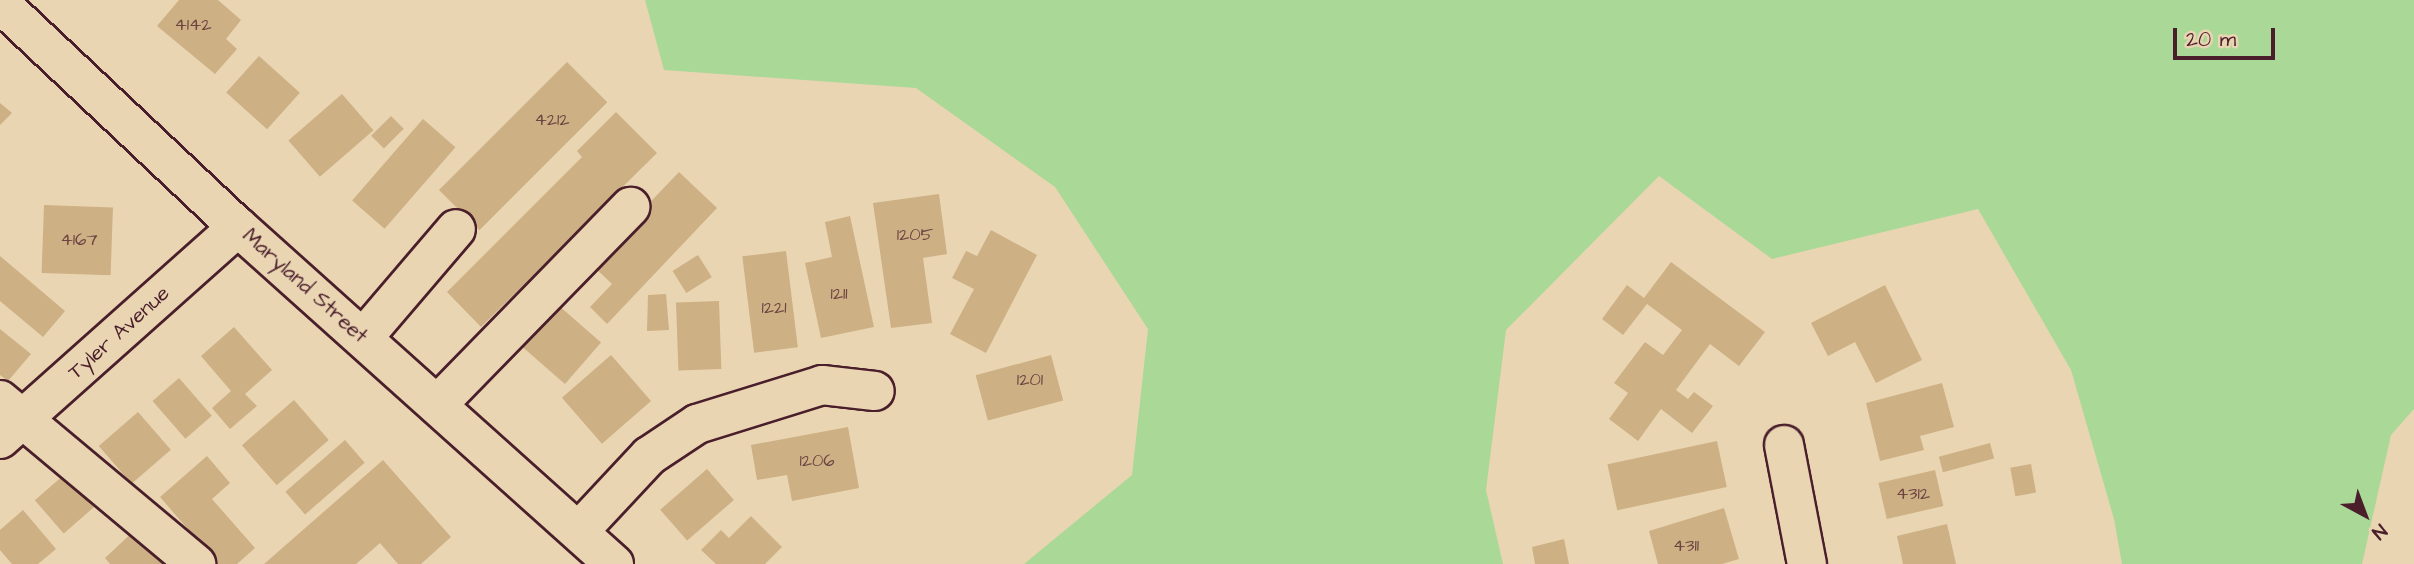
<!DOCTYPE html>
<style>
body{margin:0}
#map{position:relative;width:2414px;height:564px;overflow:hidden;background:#ead5b3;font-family:"Architects Daughter",sans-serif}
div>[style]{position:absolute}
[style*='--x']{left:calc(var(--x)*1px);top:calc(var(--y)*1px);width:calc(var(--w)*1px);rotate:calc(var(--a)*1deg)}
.green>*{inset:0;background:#aad897}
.building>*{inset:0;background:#cdb084;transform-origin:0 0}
.roads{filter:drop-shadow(2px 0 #4a1f2b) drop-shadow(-2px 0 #4a1f2b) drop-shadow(0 2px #4a1f2b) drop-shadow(0 -2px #4a1f2b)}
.minor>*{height:38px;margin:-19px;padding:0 19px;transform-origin:19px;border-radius:19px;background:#ead5b3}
span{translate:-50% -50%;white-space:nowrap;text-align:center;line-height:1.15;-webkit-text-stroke:6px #ead5b3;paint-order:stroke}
.number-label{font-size:18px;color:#6b4341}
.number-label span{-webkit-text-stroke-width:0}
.street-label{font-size:21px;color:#4a1f2b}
.north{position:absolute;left:2330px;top:480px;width:70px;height:70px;-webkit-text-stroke:5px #ead5b3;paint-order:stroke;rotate:139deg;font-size:19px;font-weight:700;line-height:28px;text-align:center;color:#4a1f2b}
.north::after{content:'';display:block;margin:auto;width:24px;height:32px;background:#4a1f2b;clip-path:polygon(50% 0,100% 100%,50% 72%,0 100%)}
.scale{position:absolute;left:2173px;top:28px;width:102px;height:32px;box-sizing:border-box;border:4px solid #4a1f2b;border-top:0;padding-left:9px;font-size:21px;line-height:24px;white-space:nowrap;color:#4a1f2b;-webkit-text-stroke:5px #ead5b3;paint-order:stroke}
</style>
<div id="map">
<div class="green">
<i style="clip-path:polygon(645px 0,2414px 0,2414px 409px,2391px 435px,2362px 564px,2122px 564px,2114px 519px,2071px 370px,1978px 209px,1772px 259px,1659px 176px,1506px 330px,1486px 490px,1503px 564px,1024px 564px,1132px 475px,1148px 329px,1055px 187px,916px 88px,664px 70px)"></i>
</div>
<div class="building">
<i style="clip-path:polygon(179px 0,218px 0,241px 20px,226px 39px,237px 49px,215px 74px,157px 26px)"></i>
<i style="left:259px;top:56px;width:55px;height:49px;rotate:42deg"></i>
<i style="left:567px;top:62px;width:57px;height:181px;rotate:45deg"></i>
<i style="left:342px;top:94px;width:48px;height:71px;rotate:49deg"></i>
<i style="clip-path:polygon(0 103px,12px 113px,0 125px)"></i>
<i style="clip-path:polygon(616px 112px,657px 153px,481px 327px,447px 292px,582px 157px,577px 151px)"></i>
<i style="left:391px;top:116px;width:18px;height:28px;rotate:45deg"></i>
<i style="left:423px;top:119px;width:43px;height:108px;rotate:41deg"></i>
<i style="clip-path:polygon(679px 172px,717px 208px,607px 324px,590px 307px,612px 284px,591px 264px)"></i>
<i style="clip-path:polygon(939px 194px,947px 254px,923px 258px,932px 323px,891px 328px,873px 203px)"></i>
<i style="left:44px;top:205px;width:69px;height:68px;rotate:2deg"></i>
<i style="clip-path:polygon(850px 216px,874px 327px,821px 338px,805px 263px,832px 257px,825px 222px)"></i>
<i style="clip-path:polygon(991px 230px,1037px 255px,986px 353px,950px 334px,974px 289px,952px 278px,966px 251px,977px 256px)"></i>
<i style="left:786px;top:251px;width:97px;height:44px;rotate:83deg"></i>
<i style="left:698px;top:255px;width:26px;height:30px;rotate:58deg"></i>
<i style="clip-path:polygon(0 256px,65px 311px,43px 337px,0 301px)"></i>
<i style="clip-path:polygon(1671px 262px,1765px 332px,1739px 366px,1710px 344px,1676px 390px,1688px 399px,1694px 392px,1713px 406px,1692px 433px,1661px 409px,1638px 441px,1609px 419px,1628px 393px,1614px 383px,1645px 342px,1663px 355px,1682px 330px,1647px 304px,1623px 335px,1602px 319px,1627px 285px,1644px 298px)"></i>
<i style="clip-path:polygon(1885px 285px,1922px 360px,1876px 383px,1855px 342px,1828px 356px,1811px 323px)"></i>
<i style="clip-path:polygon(666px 294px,669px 330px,647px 331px,648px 295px)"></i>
<i style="left:719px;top:301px;width:68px;height:43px;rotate:88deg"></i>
<i style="left:558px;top:305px;width:57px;height:55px;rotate:41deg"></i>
<i style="clip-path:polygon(234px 327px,272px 370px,245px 394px,257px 406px,230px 429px,212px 408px,231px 391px,201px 356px)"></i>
<i style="clip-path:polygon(0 329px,31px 354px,8px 381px,0 375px)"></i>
<i style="left:611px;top:355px;width:61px;height:65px;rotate:49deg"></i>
<i style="left:1051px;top:355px;width:47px;height:78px;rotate:75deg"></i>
<i style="left:179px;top:378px;width:50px;height:35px;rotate:49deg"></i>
<i style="clip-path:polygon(1942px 383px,1954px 427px,1920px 436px,1924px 450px,1880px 461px,1866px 403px)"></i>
<i style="left:294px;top:400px;width:53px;height:69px;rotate:49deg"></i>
<i style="left:138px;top:412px;width:50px;height:52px;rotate:49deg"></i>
<i style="clip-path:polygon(848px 427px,859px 488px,792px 501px,787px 475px,757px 480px,751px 445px)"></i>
<i style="left:345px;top:440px;width:30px;height:79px;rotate:49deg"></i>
<i style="left:1717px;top:441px;width:47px;height:112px;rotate:78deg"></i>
<i style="left:1990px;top:443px;width:16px;height:53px;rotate:75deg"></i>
<i style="clip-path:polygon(207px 456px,230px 483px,212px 499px,255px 548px,237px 564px,218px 564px,160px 497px)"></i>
<i style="clip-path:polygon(383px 460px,451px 537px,421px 564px,398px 564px,380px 543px,356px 564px,264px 564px)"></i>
<i style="left:2031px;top:464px;width:29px;height:21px;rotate:80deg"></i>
<i style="left:707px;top:469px;width:41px;height:62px;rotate:49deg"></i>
<i style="left:1935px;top:470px;width:37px;height:58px;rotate:77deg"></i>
<i style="left:65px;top:474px;width:44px;height:40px;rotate:49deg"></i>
<i style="clip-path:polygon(1724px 508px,1739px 559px,1722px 564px,1658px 564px,1649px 531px)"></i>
<i style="clip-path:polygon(23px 510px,56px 549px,38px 564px,12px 564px,0 550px,0 530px)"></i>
<i style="clip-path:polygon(751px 516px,782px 547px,765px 564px,716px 564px,701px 550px,721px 530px,729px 538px)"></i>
<i style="clip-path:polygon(1947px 524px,1956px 564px,1903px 564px,1897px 536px)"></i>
<i style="clip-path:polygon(136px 529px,167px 564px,110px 564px,105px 558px)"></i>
<i style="clip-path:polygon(1564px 539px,1569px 564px,1535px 564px,1532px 547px)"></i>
</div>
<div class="roads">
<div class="minor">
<i style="--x:0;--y:3;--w:327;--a:43.3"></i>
<i style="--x:238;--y:227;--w:505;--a:41.87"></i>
<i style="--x:363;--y:338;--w:143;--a:-49.5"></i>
<i style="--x:0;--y:400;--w:256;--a:39.9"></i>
<i style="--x:437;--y:405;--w:277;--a:-45.7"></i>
<i style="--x:0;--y:439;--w:319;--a:-41.7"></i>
<i style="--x:1784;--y:445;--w:121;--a:79.1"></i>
<i style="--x:579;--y:531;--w:103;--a:-47"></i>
<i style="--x:649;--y:456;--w:58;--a:-33.7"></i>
<i style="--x:697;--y:424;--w:131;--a:-17.3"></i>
<i style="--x:822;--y:385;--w:53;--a:6.5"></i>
</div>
</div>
<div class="number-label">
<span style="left:193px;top:25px">4142</span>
<span style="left:552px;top:120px">4212</span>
<span style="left:915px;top:235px">1205</span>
<span style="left:79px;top:240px">4167</span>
<span style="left:839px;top:294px">1211</span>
<span style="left:774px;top:308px">1221</span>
<span style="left:1030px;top:380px">1201</span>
<span style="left:817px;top:461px">1206</span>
<span style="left:1913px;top:494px">4312</span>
<span style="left:1686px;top:546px">4311</span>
</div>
<div class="street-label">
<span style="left:305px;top:286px;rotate:42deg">Maryland Street</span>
<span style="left:119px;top:333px;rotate:-42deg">Tyler Avenue</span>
</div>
<div class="north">N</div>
<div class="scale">20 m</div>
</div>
